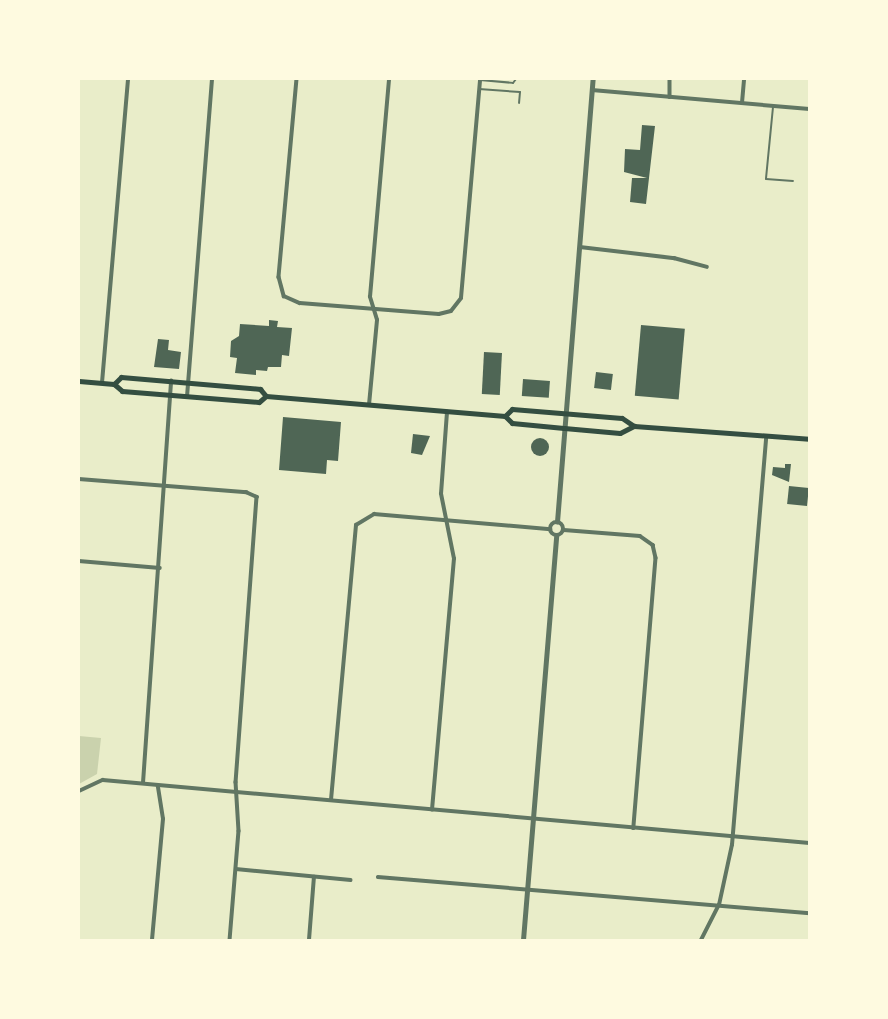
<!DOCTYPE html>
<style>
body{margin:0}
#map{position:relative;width:888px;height:1019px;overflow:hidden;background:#e9edc9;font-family:Karla,sans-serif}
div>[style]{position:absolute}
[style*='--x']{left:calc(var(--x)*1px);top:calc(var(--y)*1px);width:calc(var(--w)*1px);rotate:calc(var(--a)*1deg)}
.green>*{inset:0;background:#cad2ad}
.building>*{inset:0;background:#4f6655;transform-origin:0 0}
.round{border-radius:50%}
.service>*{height:2px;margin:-1px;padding:0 1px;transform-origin:1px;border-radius:1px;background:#617663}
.minor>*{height:3.5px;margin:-1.75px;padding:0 1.75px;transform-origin:1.75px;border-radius:1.75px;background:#617663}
.tertiary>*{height:4.5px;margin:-2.25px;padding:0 2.25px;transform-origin:2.25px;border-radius:2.25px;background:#617663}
.tertiary>.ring{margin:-2.25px;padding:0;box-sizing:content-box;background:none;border:4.5px solid #617663;border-radius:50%}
.primary>*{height:5px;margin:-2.5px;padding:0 2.5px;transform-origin:2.5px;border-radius:2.5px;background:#344e41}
span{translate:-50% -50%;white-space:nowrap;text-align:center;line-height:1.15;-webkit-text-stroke:6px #fefae0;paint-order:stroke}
.frame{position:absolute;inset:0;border:80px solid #fefae0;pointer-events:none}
</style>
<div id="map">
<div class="green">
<i style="clip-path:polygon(79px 736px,101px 738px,97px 774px,79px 784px)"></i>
</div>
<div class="building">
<i style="clip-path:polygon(642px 125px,655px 126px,646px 204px,630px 202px,632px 178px,647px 178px,624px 172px,625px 149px,640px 150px)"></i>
<i style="clip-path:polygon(269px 320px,278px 321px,277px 327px,292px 328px,289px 356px,282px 355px,281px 367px,268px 367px,267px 371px,256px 370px,256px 375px,235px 373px,237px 358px,230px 357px,231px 341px,239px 336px,240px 324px,269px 326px)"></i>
<i style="left:641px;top:325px;width:44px;height:71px;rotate:5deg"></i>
<i style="clip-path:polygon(158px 339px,169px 340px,168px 350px,181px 352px,179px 369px,154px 367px)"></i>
<i style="left:484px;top:352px;width:18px;height:42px;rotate:3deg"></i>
<i style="left:596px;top:372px;width:17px;height:16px;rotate:7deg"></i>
<i style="left:523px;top:379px;width:27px;height:17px;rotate:4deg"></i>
<i style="clip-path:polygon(283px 417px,341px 422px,338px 461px,327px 460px,326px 474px,279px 470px)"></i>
<i style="clip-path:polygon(413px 434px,430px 436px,422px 455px,411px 453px)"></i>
<i class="round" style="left:531px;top:438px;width:18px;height:18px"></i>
<i style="clip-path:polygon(785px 464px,791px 464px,789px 482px,772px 475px,773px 467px,785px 468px)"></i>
<i style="left:789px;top:486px;width:20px;height:18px;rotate:6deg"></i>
</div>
<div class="service">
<i style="--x:480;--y:80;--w:33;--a:5"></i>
<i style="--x:513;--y:83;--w:5;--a:-53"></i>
<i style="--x:479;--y:89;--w:41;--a:4.2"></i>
<i style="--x:520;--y:92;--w:11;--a:95"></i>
<i style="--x:773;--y:107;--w:72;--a:95.6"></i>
<i style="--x:766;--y:179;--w:27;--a:4"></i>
</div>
<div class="minor">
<i style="--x:297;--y:79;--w:199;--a:95.2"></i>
<i style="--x:279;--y:277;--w:20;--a:75"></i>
<i style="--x:284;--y:296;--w:17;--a:24"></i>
<i style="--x:300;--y:303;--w:139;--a:4.5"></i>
<i style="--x:439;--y:314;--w:12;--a:-14"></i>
<i style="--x:451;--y:311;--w:16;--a:-52"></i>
<i style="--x:461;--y:298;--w:220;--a:-85"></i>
<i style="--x:670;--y:79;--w:18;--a:90"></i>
<i style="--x:592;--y:90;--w:218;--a:5"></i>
<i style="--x:742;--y:103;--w:24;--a:-85"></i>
<i style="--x:580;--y:247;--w:95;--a:6.7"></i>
<i style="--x:674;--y:258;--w:34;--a:15"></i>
<i style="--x:102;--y:383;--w:305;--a:-85.1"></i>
<i style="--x:187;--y:397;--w:319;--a:-85.5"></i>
<i style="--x:369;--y:405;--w:85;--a:-84.6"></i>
<i style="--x:377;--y:320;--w:24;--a:-107"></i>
<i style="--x:370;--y:297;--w:219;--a:-85"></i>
<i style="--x:79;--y:479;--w:168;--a:4.5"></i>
<i style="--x:246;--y:492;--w:12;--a:24"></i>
<i style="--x:257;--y:497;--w:286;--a:94.2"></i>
<i style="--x:236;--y:782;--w:49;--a:86.5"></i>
<i style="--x:239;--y:831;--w:109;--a:94.7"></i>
<i style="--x:564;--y:530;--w:76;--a:4.5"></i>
<i style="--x:640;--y:536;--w:16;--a:35"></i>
<i style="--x:653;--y:545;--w:13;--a:77"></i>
<i style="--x:656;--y:558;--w:271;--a:94.7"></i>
<i style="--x:79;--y:561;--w:81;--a:4.9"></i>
<i style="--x:143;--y:783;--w:403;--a:-86"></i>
<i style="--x:79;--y:791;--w:26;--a:-25"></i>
<i style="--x:103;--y:780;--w:709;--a:5.1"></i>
<i style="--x:331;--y:800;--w:276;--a:-84.8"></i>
<i style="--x:356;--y:525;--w:21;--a:-31"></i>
<i style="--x:374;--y:514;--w:177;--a:4.9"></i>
<i style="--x:432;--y:810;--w:252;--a:-85"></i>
<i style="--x:454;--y:559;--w:66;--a:-101.3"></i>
<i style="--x:441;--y:494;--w:82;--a:-85.8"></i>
<i style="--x:236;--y:869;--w:115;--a:5.5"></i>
<i style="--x:378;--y:877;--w:433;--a:4.8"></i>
<i style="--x:152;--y:940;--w:121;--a:-84.8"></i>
<i style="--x:163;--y:819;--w:33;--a:-99"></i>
<i style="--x:309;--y:940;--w:63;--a:-85.5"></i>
<i style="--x:701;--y:940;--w:39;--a:-63"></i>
<i style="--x:719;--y:905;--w:61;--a:-77.8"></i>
<i style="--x:732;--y:845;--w:409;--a:-85.2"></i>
</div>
<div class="tertiary">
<i style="--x:557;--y:522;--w:444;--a:-85.4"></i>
<i class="ring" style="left:550px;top:522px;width:9.5px;height:9.5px"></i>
<i style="--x:523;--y:940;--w:405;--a:-85.3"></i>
</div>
<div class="primary">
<i style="--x:79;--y:381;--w:35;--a:5"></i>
<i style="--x:114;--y:384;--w:11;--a:41"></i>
<i style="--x:122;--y:391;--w:137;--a:4.6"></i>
<i style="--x:259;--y:402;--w:9;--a:-41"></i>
<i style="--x:114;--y:384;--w:10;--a:-45"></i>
<i style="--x:121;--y:377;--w:140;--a:4.9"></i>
<i style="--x:260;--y:389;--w:9;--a:49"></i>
<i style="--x:266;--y:396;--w:240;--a:4.8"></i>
<i style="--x:505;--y:416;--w:10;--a:45"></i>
<i style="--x:512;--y:423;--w:52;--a:5.5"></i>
<i style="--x:564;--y:428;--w:56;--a:5.1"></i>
<i style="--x:620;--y:433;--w:16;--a:-27"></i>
<i style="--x:505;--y:416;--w:10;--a:-45"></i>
<i style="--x:512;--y:409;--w:110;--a:4.7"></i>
<i style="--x:622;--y:418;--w:14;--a:34"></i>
<i style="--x:634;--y:426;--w:175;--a:4.2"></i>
</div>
<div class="frame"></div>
</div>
